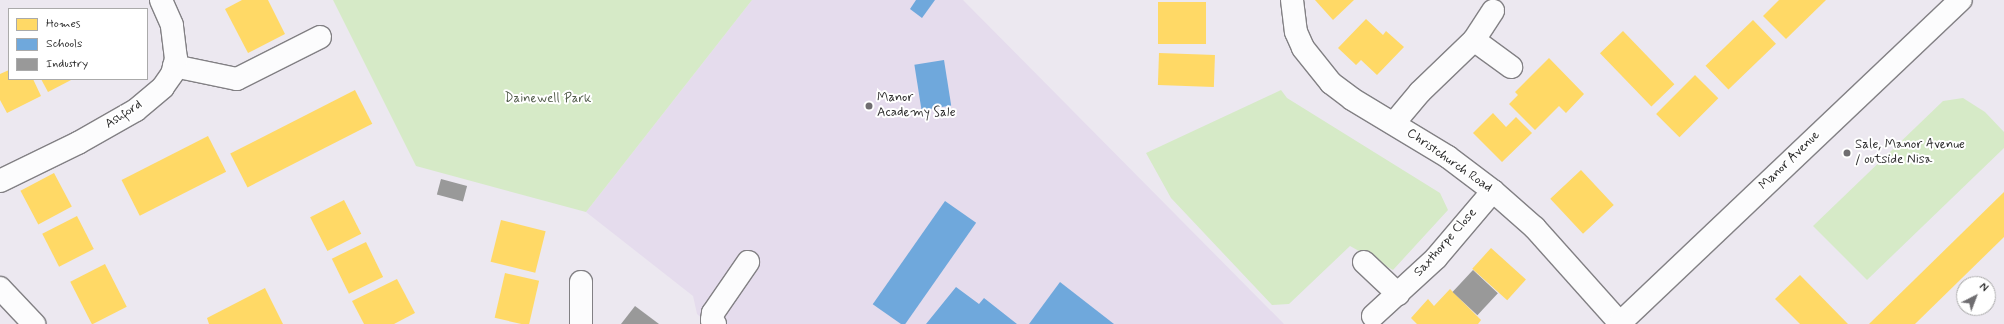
<!DOCTYPE html>
<style>
body{margin:0}
#map{position:relative;width:2004px;height:324px;overflow:hidden;background:#ece8f0;font-family:Mynerve,sans-serif}
div>[style]{position:absolute}
[style*='--x']{left:calc(var(--x)*1px);top:calc(var(--y)*1px);width:calc(var(--w)*1px);rotate:calc(var(--a)*1deg)}
.built>*{inset:0;background:#e5dced}
.green>*{inset:0;background:#d6eac7}
.homes>*{inset:0;background:#ffd966;transform-origin:0 0}
.schools>*{inset:0;background:#6fa8dc;transform-origin:0 0}
.industry>*{inset:0;background:#999;transform-origin:0 0}
.roads{filter:drop-shadow(1px 0 #828084) drop-shadow(-1px 0 #828084) drop-shadow(0 1px #828084) drop-shadow(0 -1px #828084)}
.minor>*{height:22px;margin:-11px;padding:0 11px;transform-origin:11px;border-radius:11px;background:#fcfcfd}
.dots>*{width:11px;height:11px;translate:-50% -50%;box-sizing:border-box;border:2px solid #fff;border-radius:50%}
span{translate:-50% -50%;white-space:nowrap;text-align:center;line-height:1.15;-webkit-text-stroke:4px #fff;paint-order:stroke}
.park-label{font-size:13px;color:#515b4a}
.poi-label{font-size:13px;color:#2b2b2b}
.left{translate:0 -50%;text-align:left}
.street-label{font-size:13px;color:#2b2b2b}
.legend{position:absolute;left:8px;top:8px;width:140px;height:72px;box-sizing:border-box;background:#fff;border:1px solid #aaa;margin:0;padding:5px 7px;list-style:none;font-size:12px;color:#2b2b2b}
.legend li{display:flex;align-items:center;gap:8px;height:20px}
.legend b{width:20px;border:1px solid #aaa}
.north{position:absolute;left:1956px;top:276px;width:40px;height:40px;box-sizing:border-box;background:#fff;border:1px solid #aaa;border-radius:50%;rotate:42deg;font-size:11px;font-weight:700;line-height:16px;text-align:center;color:#2b2b2b}
.north::after{content:'';display:block;margin:auto;width:14px;height:18px;background:#6f6d70;clip-path:polygon(50% 0,100% 100%,50% 72%,0 100%)}
</style>
<div id="map">
<div class="built">
<i style="clip-path:polygon(752px 0,963px 0,1284px 324px,709px 324px,697px 314px,693px 296px,586px 212px)"></i>
</div>
<div class="green">
<i style="clip-path:polygon(333px 0,752px 0,586px 212px,416px 166px)"></i>
<i style="clip-path:polygon(1281px 90px,1287px 98px,1440px 193px,1448px 210px,1393px 270px,1350px 246px,1289px 304px,1272px 305px,1171px 198px,1146px 153px)"></i>
<i style="clip-path:polygon(1963px 98px,1985px 112px,2004px 132px,2004px 148px,1867px 280px,1813px 226px,1943px 101px)"></i>
</div>
<div class="homes">
<i style="clip-path:polygon(242px 0,268px 0,285px 34px,248px 53px,225px 9px)"></i>
<i style="clip-path:polygon(1315px 0,1354px 0,1333px 20px)"></i>
<i style="clip-path:polygon(1779px 0,1826px 0,1786px 39px,1763px 16px)"></i>
<i style="left:1158px;top:2px;width:48px;height:42px"></i>
<i style="clip-path:polygon(1366px 19px,1383px 35px,1386px 31px,1404px 47px,1377px 75px,1361px 60px,1356px 65px,1338px 48px)"></i>
<i style="left:1753px;top:20px;width:33px;height:66px;rotate:46deg"></i>
<i style="left:1623px;top:31px;width:74px;height:32px;rotate:46deg"></i>
<i style="left:1159px;top:53px;width:56px;height:32px;rotate:2deg"></i>
<i style="clip-path:polygon(1549px 58px,1584px 94px,1566px 113px,1559px 106px,1535px 130px,1509px 104px,1518px 95px,1515px 92px)"></i>
<i style="clip-path:polygon(9px 70px,9px 79px,33px 79px,41px 96px,7px 113px,0 100px,0 74px)"></i>
<i style="left:1695px;top:75px;width:33px;height:55px;rotate:45deg"></i>
<i style="clip-path:polygon(41px 79px,73px 79px,48px 92px)"></i>
<i style="left:355px;top:90px;width:38px;height:140px;rotate:63deg"></i>
<i style="clip-path:polygon(1493px 113px,1506px 127px,1516px 117px,1532px 133px,1502px 162px,1473px 133px)"></i>
<i style="left:208px;top:136px;width:40px;height:97px;rotate:63deg"></i>
<i style="left:1581px;top:170px;width:48px;height:42px;rotate:47deg"></i>
<i style="left:54px;top:173px;width:38px;height:38px;rotate:62deg"></i>
<i style="clip-path:polygon(2004px 192px,2004px 237px,1915px 324px,1869px 324px)"></i>
<i style="left:344px;top:200px;width:38px;height:38px;rotate:63deg"></i>
<i style="left:77px;top:216px;width:37px;height:39px;rotate:63deg"></i>
<i style="left:501px;top:220px;width:46px;height:43px;rotate:14deg"></i>
<i style="left:366px;top:242px;width:39px;height:38px;rotate:64deg"></i>
<i style="left:1491px;top:248px;width:47px;height:28px;rotate:42deg"></i>
<i style="left:105px;top:264px;width:48px;height:39px;rotate:63deg"></i>
<i style="left:505px;top:273px;width:35px;height:46px;rotate:13deg"></i>
<i style="clip-path:polygon(1800px 275px,1848px 324px,1800px 324px,1775px 299px)"></i>
<i style="clip-path:polygon(397px 279px,415px 313px,394px 324px,364px 324px,352px 301px)"></i>
<i style="clip-path:polygon(265px 288px,283px 324px,209px 324px,207px 318px)"></i>
<i style="clip-path:polygon(1450px 289px,1481px 320px,1478px 324px,1417px 324px,1411px 318px,1428px 299px,1434px 306px)"></i>
</div>
<div class="schools">
<i style="clip-path:polygon(916px 0,935px 0,922px 18px,910px 9px)"></i>
<i style="left:944px;top:60px;width:46px;height:30px;rotate:81deg"></i>
<i style="left:945px;top:201px;width:38px;height:126px;rotate:35deg"></i>
<i style="clip-path:polygon(1060px 282px,1114px 324px,1029px 324px)"></i>
<i style="clip-path:polygon(956px 287px,979px 304px,984px 298px,1017px 324px,926px 324px)"></i>
</div>
<div class="industry">
<i style="left:441px;top:179px;width:27px;height:16px;rotate:15deg"></i>
<i style="left:1473px;top:270px;width:34px;height:30px;rotate:43deg"></i>
<i style="clip-path:polygon(635px 306px,659px 324px,621px 324px)"></i>
</div>
<div class="roads">
<div class="minor">
<i style="--x:1292;--y:0;--w:32;--a:83"></i>
<i style="--x:1296;--y:32;--w:17;--a:66"></i>
<i style="--x:1303;--y:48;--w:45;--a:51.3"></i>
<i style="--x:1331;--y:83;--w:26;--a:37"></i>
<i style="--x:1352;--y:99;--w:112;--a:31.1"></i>
<i style="--x:1448;--y:157;--w:56;--a:37.1"></i>
<i style="--x:1493;--y:191;--w:56;--a:41.4"></i>
<i style="--x:1535;--y:228;--w:127;--a:48.2"></i>
<i style="--x:1474;--y:40;--w:46;--a:36.1"></i>
<i style="--x:174;--y:66;--w:64;--a:11.7"></i>
<i style="--x:237;--y:79;--w:93;--a:-26.8"></i>
<i style="--x:1394;--y:123;--w:40;--a:-50"></i>
<i style="--x:1420;--y:92;--w:75;--a:-43.9"></i>
<i style="--x:1474;--y:40;--w:35;--a:-57"></i>
<i style="--x:0;--y:181;--w:87;--a:-26"></i>
<i style="--x:78;--y:143;--w:67;--a:-29.6"></i>
<i style="--x:136;--y:110;--w:35;--a:-40"></i>
<i style="--x:163;--y:87;--w:16;--a:-55"></i>
<i style="--x:172;--y:74;--w:16;--a:-75"></i>
<i style="--x:176;--y:59;--w:34;--a:-97"></i>
<i style="--x:172;--y:25;--w:27;--a:-114"></i>
<i style="--x:1364;--y:262;--w:47;--a:43.3"></i>
<i style="--x:0;--y:288;--w:50;--a:46.6"></i>
<i style="--x:1373;--y:316;--w:86;--a:-42.6"></i>
<i style="--x:1436;--y:258;--w:88;--a:-49.6"></i>
<i style="--x:581;--y:324;--w:42;--a:-90"></i>
<i style="--x:715;--y:324;--w:5;--a:-127"></i>
<i style="--x:712;--y:320;--w:7;--a:-82"></i>
<i style="--x:713;--y:313;--w:62;--a:-55.5"></i>
<i style="--x:1619;--y:324;--w:471;--a:-43.5"></i>
</div>
</div>
<div class="dots">
<i style="left:869px;top:106px;background:#6f6d70"></i>
<i style="left:1847px;top:153px;background:#6f6d70"></i>
</div>
<div class="park-label">
<span style="left:548px;top:99px">Dainewell Park</span>
</div>
<div class="poi-label">
<span class="left" style="left:877px;top:106px">Manor<br>Academy Sale</span>
<span class="left" style="left:1855px;top:153px">Sale, Manor Avenue<br>/ outside Nisa</span>
</div>
<div class="street-label">
<span style="left:124px;top:115px;rotate:-33deg">Ashford</span>
<span style="left:1449px;top:161px;rotate:35deg">Christchurch Road</span>
<span style="left:1790px;top:161px;rotate:-44deg">Manor Avenue</span>
<span style="left:1446px;top:243px;rotate:-48deg">Saxthorpe Close</span>
</div>
<ul class="legend">
<li><b style="height:11px;background:#ffd966"></b>Homes</li>
<li><b style="height:11px;background:#6fa8dc"></b>Schools</li>
<li><b style="height:11px;background:#999"></b>Industry</li>
</ul>
<div class="north">N</div>
</div>
